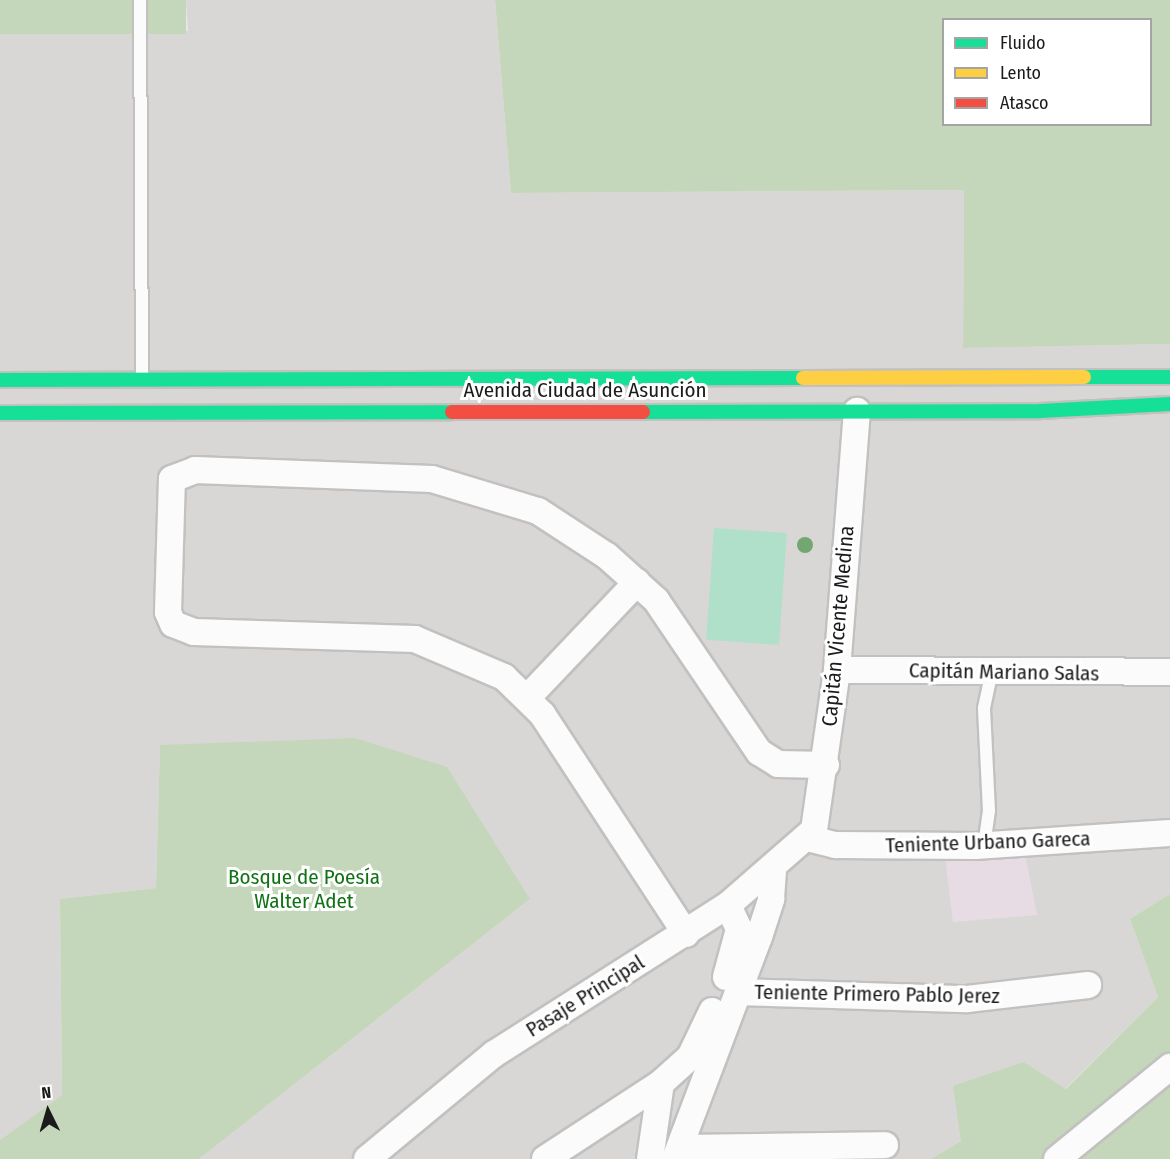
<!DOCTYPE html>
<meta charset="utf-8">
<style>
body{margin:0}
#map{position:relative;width:1170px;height:1159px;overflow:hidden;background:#e9e7e4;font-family:"Fira Sans Condensed",sans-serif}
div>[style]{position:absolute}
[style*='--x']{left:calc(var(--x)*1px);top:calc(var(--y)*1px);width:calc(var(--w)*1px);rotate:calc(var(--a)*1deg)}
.residential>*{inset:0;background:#d8d7d5}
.industrial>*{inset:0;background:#e7dce3}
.forest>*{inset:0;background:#c5d7ba;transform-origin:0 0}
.pitch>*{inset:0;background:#b0dfca;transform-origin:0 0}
.roads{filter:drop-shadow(2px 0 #c2c1c0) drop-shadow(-2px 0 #c2c1c0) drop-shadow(0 2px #c2c1c0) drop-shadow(0 -2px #c2c1c0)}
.lane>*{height:12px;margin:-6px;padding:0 6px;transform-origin:6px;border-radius:6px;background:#fcfbfb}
.street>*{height:26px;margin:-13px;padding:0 13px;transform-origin:13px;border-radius:13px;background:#fcfbfb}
.fast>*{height:14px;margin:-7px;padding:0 7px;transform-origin:7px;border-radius:7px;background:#16e098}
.slow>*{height:14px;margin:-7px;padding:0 7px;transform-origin:7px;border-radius:7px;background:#ffcf43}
.jam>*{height:14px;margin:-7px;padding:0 7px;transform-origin:7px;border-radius:7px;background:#f24e42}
.trees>*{width:16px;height:16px;margin:-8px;border-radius:50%;background:#72a772}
span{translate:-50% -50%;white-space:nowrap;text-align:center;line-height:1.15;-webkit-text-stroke:6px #fff;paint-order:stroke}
.street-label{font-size:21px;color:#1b1b1b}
.park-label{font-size:21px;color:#107214}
.legend{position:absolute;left:942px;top:18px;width:210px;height:108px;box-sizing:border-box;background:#fff;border:2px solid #a4a4a4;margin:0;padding:8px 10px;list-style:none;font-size:18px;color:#1b1b1b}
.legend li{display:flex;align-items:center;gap:12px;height:30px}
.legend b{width:30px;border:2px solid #a4a4a4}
.north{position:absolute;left:18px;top:1081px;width:60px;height:60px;-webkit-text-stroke:4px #fff;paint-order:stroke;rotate:355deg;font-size:16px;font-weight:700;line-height:24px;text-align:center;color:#1b1b1b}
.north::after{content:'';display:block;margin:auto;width:21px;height:27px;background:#1b1b1b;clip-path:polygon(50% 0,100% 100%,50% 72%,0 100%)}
</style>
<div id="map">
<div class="residential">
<i style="clip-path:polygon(186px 0,495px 0,511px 193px,964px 190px,963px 348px,1170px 344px,1170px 894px,1130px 919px,1158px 997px,1065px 1089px,1024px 1062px,961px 1141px,931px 1159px,199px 1159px,530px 899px,160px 745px,156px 888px,60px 899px,62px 1095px,0 1140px,0 34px,188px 31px)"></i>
</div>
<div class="industrial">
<i style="clip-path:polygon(1025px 854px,1037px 915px,953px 922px,945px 856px)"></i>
</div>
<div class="forest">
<i style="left:0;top:0;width:186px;height:34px"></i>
<i style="clip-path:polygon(evenodd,495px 0,1170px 0,1170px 344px,963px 348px,964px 190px,511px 193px,495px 0,944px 20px,1150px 20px,1150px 124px,944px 124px,944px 20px)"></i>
<i style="clip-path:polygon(355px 738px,447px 767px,530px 899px,199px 1159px,0 1159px,0 1140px,62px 1095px,60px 899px,156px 888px,160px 745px)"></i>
<i style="clip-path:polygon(1170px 894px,1170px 1159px,931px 1159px,961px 1141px,953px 1086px,1024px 1062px,1066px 1089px,1158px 997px,1130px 919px)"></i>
</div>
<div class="pitch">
<i style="left:714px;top:528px;width:73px;height:112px;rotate:4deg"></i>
</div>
<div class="roads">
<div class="lane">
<i style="--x:140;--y:0;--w:378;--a:89.7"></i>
<i style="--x:984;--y:846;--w:35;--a:-82"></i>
<i style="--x:989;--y:811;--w:103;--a:-92.8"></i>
<i style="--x:984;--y:708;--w:39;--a:-78"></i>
</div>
<div class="street">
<i style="--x:837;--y:670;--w:333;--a:0.3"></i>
<i style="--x:529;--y:696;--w:157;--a:-46.5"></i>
<i style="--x:807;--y:838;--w:30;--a:14"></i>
<i style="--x:836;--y:845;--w:139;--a:0.4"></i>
<i style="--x:975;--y:846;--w:195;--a:-3.8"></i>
<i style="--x:686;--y:934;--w:263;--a:-123.2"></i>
<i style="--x:542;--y:714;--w:53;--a:-135.8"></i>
<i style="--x:504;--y:677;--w:97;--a:-156.9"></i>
<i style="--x:415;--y:639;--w:221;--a:-178.2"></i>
<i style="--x:194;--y:632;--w:22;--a:-159"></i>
<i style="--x:173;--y:624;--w:13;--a:-113"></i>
<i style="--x:168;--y:612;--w:133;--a:-88.3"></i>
<i style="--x:172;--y:479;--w:25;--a:-21"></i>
<i style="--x:195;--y:470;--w:237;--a:2.2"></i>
<i style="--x:432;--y:479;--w:111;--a:16.8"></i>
<i style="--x:538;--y:511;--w:82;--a:33.1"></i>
<i style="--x:607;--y:556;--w:66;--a:41.9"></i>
<i style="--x:656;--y:600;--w:184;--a:55.9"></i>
<i style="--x:759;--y:752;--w:22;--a:32"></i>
<i style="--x:778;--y:764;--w:48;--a:1.2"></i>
<i style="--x:726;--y:977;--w:50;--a:-74.8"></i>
<i style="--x:739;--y:929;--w:26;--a:-115"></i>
<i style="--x:738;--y:992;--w:229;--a:1.8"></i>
<i style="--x:967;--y:999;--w:122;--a:-6.6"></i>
<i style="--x:680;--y:1148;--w:205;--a:-0.8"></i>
<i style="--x:367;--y:1159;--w:165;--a:-39.6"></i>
<i style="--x:494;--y:1054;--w:277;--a:-32.5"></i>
<i style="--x:728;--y:905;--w:114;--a:-41.1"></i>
<i style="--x:814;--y:830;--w:162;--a:-81.8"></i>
<i style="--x:837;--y:670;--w:260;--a:-85.6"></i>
<i style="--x:545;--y:1159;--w:139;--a:-33.2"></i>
<i style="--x:650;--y:1159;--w:77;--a:-81.8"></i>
<i style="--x:661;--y:1083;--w:39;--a:-42"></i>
<i style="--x:690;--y:1057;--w:51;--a:-64.4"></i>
<i style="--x:675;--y:1159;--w:237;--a:-69.3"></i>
<i style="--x:759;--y:937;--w:40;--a:-72"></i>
<i style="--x:771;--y:899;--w:30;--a:-86"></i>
<i style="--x:1057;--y:1159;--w:146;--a:-39.2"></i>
</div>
<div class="fast">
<i style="--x:1084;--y:377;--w:86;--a:0"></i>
<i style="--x:0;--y:380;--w:803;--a:-0.14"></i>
<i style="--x:643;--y:412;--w:397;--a:-0.1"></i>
<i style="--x:1040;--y:411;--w:130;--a:-3.1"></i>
<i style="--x:0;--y:413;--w:452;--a:-0.1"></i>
</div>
<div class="slow">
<i style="--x:803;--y:378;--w:281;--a:-0.2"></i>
</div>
<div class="jam">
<i style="--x:452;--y:412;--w:191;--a:0"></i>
</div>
</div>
<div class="trees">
<i style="left:805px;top:545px"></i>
</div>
<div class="street-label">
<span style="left:585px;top:390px">Avenida Ciudad de Asunción</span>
<span style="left:838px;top:626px;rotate:-85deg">Capitán Vicente Medina</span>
<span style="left:1004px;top:672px;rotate:1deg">Capitán Mariano Salas</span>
<span style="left:988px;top:842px;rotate:-2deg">Teniente Urbano Gareca</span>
<span style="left:877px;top:994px;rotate:1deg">Teniente Primero Pablo Jerez</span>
<span style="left:585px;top:996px;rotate:-32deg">Pasaje Principal</span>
</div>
<div class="park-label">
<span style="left:304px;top:889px">Bosque de Poesía<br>Walter Adet</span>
</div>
<ul class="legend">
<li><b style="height:8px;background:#16e098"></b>Fluido</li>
<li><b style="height:8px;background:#ffcf43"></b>Lento</li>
<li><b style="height:8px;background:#f24e42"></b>Atasco</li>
</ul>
<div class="north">N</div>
</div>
